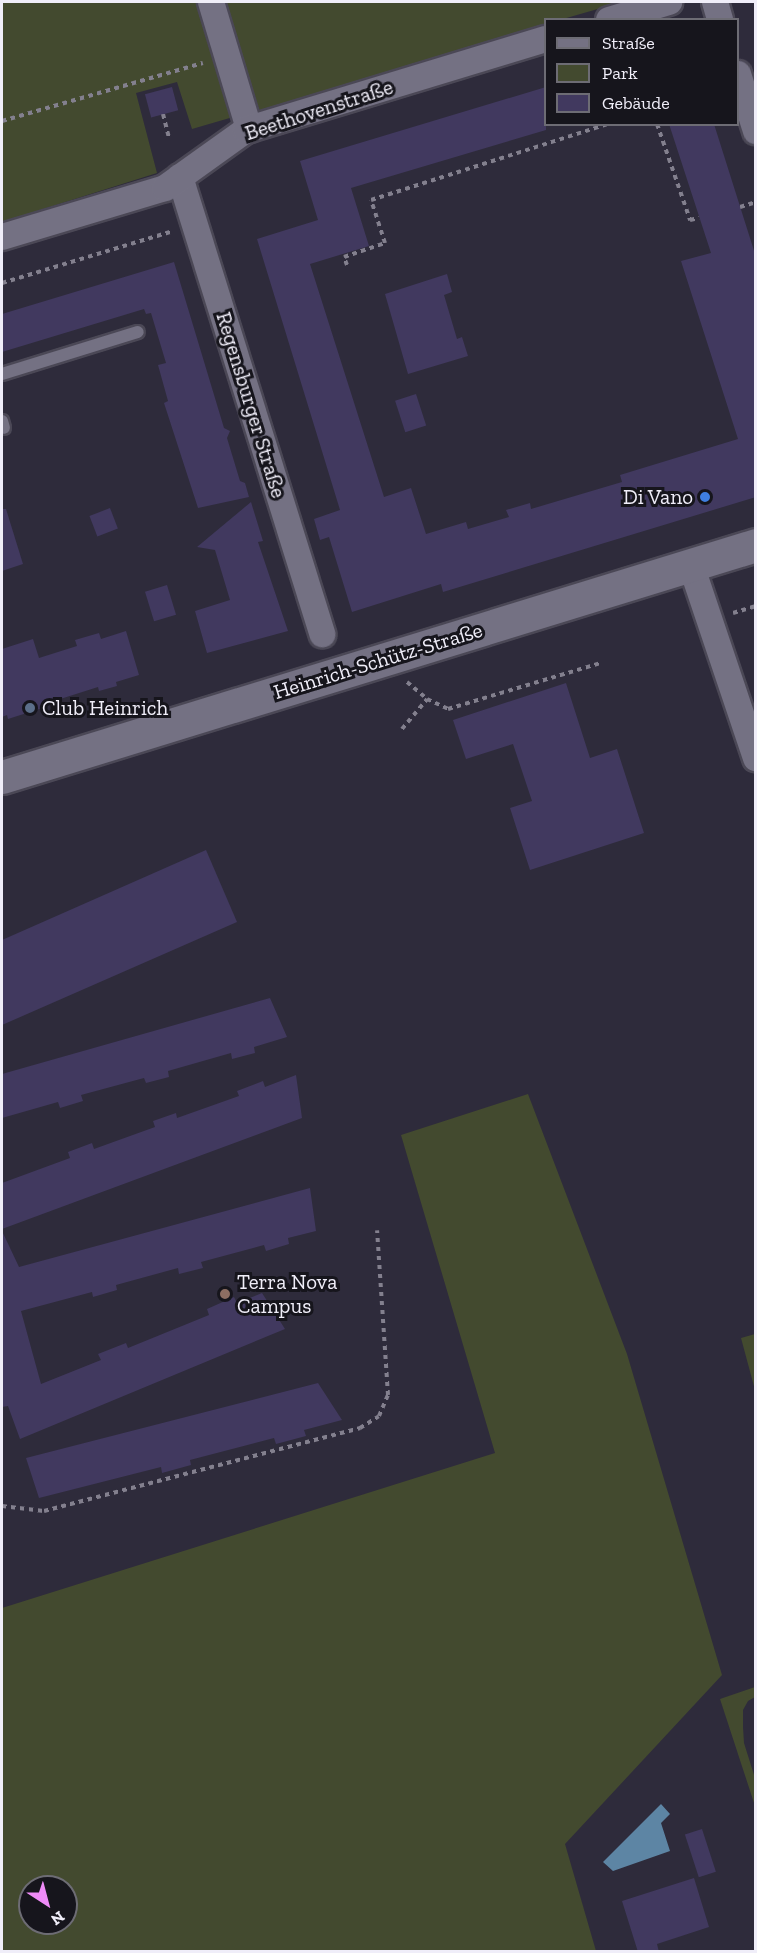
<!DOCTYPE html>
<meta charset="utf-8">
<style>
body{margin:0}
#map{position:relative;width:757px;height:1953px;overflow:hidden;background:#2e2b3b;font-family:"Zilla Slab",serif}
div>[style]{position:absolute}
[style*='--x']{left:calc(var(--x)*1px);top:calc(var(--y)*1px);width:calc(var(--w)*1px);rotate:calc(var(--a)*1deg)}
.green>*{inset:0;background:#434a2f}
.water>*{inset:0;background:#5d85a4}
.building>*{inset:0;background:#41395f;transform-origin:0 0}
.path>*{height:4px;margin-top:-2px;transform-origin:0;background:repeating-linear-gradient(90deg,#83808e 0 4.5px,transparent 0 9px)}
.roads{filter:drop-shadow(2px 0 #4b4856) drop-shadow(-2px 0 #4b4856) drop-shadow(0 2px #4b4856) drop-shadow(0 -2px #4b4856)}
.service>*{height:12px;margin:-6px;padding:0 6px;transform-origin:6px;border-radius:6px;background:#747183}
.minor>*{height:26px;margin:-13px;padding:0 13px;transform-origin:13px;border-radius:13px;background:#747183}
.secondary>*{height:33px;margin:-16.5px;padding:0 16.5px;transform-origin:16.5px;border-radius:16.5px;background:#747183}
.dots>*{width:16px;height:16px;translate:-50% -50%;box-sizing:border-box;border:3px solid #16151c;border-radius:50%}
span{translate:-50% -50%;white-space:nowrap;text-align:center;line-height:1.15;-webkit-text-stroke:6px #16151c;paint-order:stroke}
.street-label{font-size:21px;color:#f0eef9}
.poi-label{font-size:21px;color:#f0eef9}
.right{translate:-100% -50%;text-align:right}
.left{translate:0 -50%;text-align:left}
.frame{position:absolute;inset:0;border:3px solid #f0eef9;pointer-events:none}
.legend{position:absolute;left:544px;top:18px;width:195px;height:108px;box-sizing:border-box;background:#16151c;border:2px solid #6d6c74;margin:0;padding:8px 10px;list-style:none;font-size:18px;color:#f0eef9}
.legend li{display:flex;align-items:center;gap:12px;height:30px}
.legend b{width:30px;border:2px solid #6d6c74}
.north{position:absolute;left:18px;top:1875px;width:60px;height:60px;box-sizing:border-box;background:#16151c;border:2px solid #6d6c74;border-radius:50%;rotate:144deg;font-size:16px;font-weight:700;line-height:24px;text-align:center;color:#f0eef9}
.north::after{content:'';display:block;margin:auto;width:21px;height:27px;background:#ef8bf7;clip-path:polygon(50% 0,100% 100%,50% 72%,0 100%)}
</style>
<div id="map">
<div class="green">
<i style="clip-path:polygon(2px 2px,205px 2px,240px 115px,192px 129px,177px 82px,136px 93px,157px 173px,2px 222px)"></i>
<i style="clip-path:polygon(225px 2px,622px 2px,563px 19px,546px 20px,545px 25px,260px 112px)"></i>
<i style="clip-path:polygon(evenodd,528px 1094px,627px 1354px,722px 1675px,565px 1844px,596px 1951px,2px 1951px,2px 1608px,495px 1453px,401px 1135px,528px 1094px,30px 1887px,66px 1887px,66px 1923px,30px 1923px,30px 1887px)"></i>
<i style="clip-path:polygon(755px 1334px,756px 1334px,755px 1390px,741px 1338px)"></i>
<i style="clip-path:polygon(755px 1687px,755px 1697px,748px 1701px,743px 1710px,743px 1727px,744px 1743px,755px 1778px,755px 1806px,720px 1699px)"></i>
</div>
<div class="water">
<i style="clip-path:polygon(661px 1804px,670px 1814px,661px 1823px,670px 1851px,613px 1871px,603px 1862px)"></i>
</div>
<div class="building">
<i style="left:172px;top:87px;width:24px;height:28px;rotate:75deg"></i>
<i style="clip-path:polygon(546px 87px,546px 130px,351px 188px,369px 246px,310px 264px,384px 497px,411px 488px,426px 534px,466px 522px,468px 529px,509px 517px,506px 510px,530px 503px,531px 509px,622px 482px,620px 475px,738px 439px,681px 261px,711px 253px,669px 124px,714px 124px,756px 257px,756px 497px,443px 592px,441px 584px,352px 612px,329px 537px,320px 540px,314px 519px,340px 510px,257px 239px,318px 220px,300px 161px)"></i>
<i style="clip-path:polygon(174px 262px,224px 428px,230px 431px,227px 438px,240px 481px,245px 483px,249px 497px,198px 508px,164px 403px,168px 401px,158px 365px,166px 363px,151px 313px,146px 314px,144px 309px,2px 352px,2px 314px)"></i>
<i style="clip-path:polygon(447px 274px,452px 292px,444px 295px,457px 339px,462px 337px,468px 356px,408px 374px,385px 294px)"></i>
<i style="left:416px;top:394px;width:33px;height:22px;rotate:72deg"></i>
<i style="clip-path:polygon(251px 502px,263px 541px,258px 542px,288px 631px,207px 653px,195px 611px,230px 600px,215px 550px,197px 547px)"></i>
<i style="left:110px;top:508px;width:22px;height:22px;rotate:69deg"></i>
<i style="clip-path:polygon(2px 509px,6px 509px,23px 564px,2px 571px)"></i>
<i style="left:167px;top:585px;width:31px;height:23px;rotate:73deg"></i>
<i style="clip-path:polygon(126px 631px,139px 675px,116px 682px,117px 686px,99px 691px,98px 687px,54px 701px,55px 704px,8px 719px,7px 715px,2px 717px,2px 649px,33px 639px,39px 658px,77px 646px,75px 640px,99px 633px,101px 639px)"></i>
<i style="clip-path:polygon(566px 683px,590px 758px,617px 749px,644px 833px,530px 870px,510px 808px,532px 801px,513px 744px,466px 759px,453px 720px)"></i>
<i style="clip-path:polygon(206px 850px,237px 922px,2px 1025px,2px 940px)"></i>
<i style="clip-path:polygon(270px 998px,287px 1037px,254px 1047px,255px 1053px,232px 1059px,231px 1053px,168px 1071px,169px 1077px,146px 1083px,144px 1078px,81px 1095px,83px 1101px,60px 1108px,58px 1102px,2px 1118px,2px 1074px)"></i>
<i style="clip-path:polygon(296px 1075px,302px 1118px,2px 1229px,2px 1183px,70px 1158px,68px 1152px,92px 1143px,94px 1149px,155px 1127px,153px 1121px,176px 1113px,177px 1118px,239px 1096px,237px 1091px,263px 1081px,265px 1087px)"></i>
<i style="clip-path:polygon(310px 1188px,316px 1231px,288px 1238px,289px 1244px,266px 1251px,264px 1245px,201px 1262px,203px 1268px,179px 1274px,178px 1268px,116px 1285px,117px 1290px,93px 1297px,92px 1292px,21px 1311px,41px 1384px,101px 1360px,98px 1354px,126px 1343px,128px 1348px,209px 1315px,207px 1309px,234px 1297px,237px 1303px,262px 1293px,285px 1329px,20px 1439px,8px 1406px,2px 1407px,2px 1231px,19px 1267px)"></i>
<i style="clip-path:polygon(318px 1383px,342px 1420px,304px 1430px,306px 1436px,276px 1444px,274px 1438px,190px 1460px,191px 1465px,162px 1473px,161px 1467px,39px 1498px,26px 1458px)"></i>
<i style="left:702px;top:1829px;width:45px;height:18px;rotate:72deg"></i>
<i style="clip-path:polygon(694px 1878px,709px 1927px,657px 1944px,659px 1952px,638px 1952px,622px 1901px)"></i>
</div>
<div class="path">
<i style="--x:163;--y:114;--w:25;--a:76"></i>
<i style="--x:2;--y:121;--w:209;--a:-16.1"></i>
<i style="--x:657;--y:124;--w:102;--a:71"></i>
<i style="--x:690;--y:220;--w:9;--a:-13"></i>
<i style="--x:740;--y:207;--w:17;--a:-17"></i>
<i style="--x:347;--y:265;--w:9;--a:-111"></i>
<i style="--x:344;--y:257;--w:43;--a:-18.9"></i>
<i style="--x:385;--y:243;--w:45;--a:-108"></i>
<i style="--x:371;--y:200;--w:249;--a:-17.8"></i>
<i style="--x:2;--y:283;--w:179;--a:-16.9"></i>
<i style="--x:733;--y:613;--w:24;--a:-17"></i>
<i style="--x:407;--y:682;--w:26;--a:40"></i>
<i style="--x:427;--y:699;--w:23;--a:25"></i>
<i style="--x:448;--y:709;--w:159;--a:-16.8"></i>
<i style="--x:402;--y:729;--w:39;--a:-50"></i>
<i style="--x:2;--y:1506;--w:42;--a:6.8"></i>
<i style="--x:44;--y:1511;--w:327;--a:-14.7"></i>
<i style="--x:360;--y:1428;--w:22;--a:-32"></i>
<i style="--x:379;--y:1416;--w:23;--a:-67"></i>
<i style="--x:388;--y:1395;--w:165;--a:-93.8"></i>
<i style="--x:756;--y:1718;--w:10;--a:90"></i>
</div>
<div class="roads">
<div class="service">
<i style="--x:2;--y:374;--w:142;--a:-17.2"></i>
<i style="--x:2;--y:421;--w:7;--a:74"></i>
</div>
<div class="minor">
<i style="--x:211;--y:2;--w:133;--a:73.3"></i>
<i style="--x:715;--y:2;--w:19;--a:74"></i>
<i style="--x:609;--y:20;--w:63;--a:-16.7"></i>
<i style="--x:738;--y:74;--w:60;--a:72.5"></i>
<i style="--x:180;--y:177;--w:479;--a:72.7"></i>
<i style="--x:2;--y:237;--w:170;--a:-16.7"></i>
<i style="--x:165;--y:188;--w:100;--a:-35.6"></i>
<i style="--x:246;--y:130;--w:313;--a:-16.9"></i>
<i style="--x:691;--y:565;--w:204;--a:71.4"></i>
</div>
<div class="secondary">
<i style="--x:2;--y:777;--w:789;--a:-17.1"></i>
</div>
</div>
<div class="dots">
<i style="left:705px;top:497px;background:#3f7fe0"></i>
<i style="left:30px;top:708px;background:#5c6f8a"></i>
<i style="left:225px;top:1294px;background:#8d6e63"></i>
</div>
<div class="street-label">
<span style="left:319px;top:110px;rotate:-18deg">Beethovenstraße</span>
<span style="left:251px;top:405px;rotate:73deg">Regensburger Straße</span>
<span style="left:378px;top:661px;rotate:-17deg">Heinrich-Schütz-Straße</span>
</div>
<div class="poi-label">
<span class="right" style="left:693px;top:497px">Di Vano</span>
<span class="left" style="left:42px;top:708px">Club Heinrich</span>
<span class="left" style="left:237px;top:1294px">Terra Nova<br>Campus</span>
</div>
<div class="frame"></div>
<ul class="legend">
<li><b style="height:8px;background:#747183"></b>Straße</li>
<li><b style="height:16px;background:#434a2f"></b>Park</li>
<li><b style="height:16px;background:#41395f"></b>Gebäude</li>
</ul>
<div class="north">N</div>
</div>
